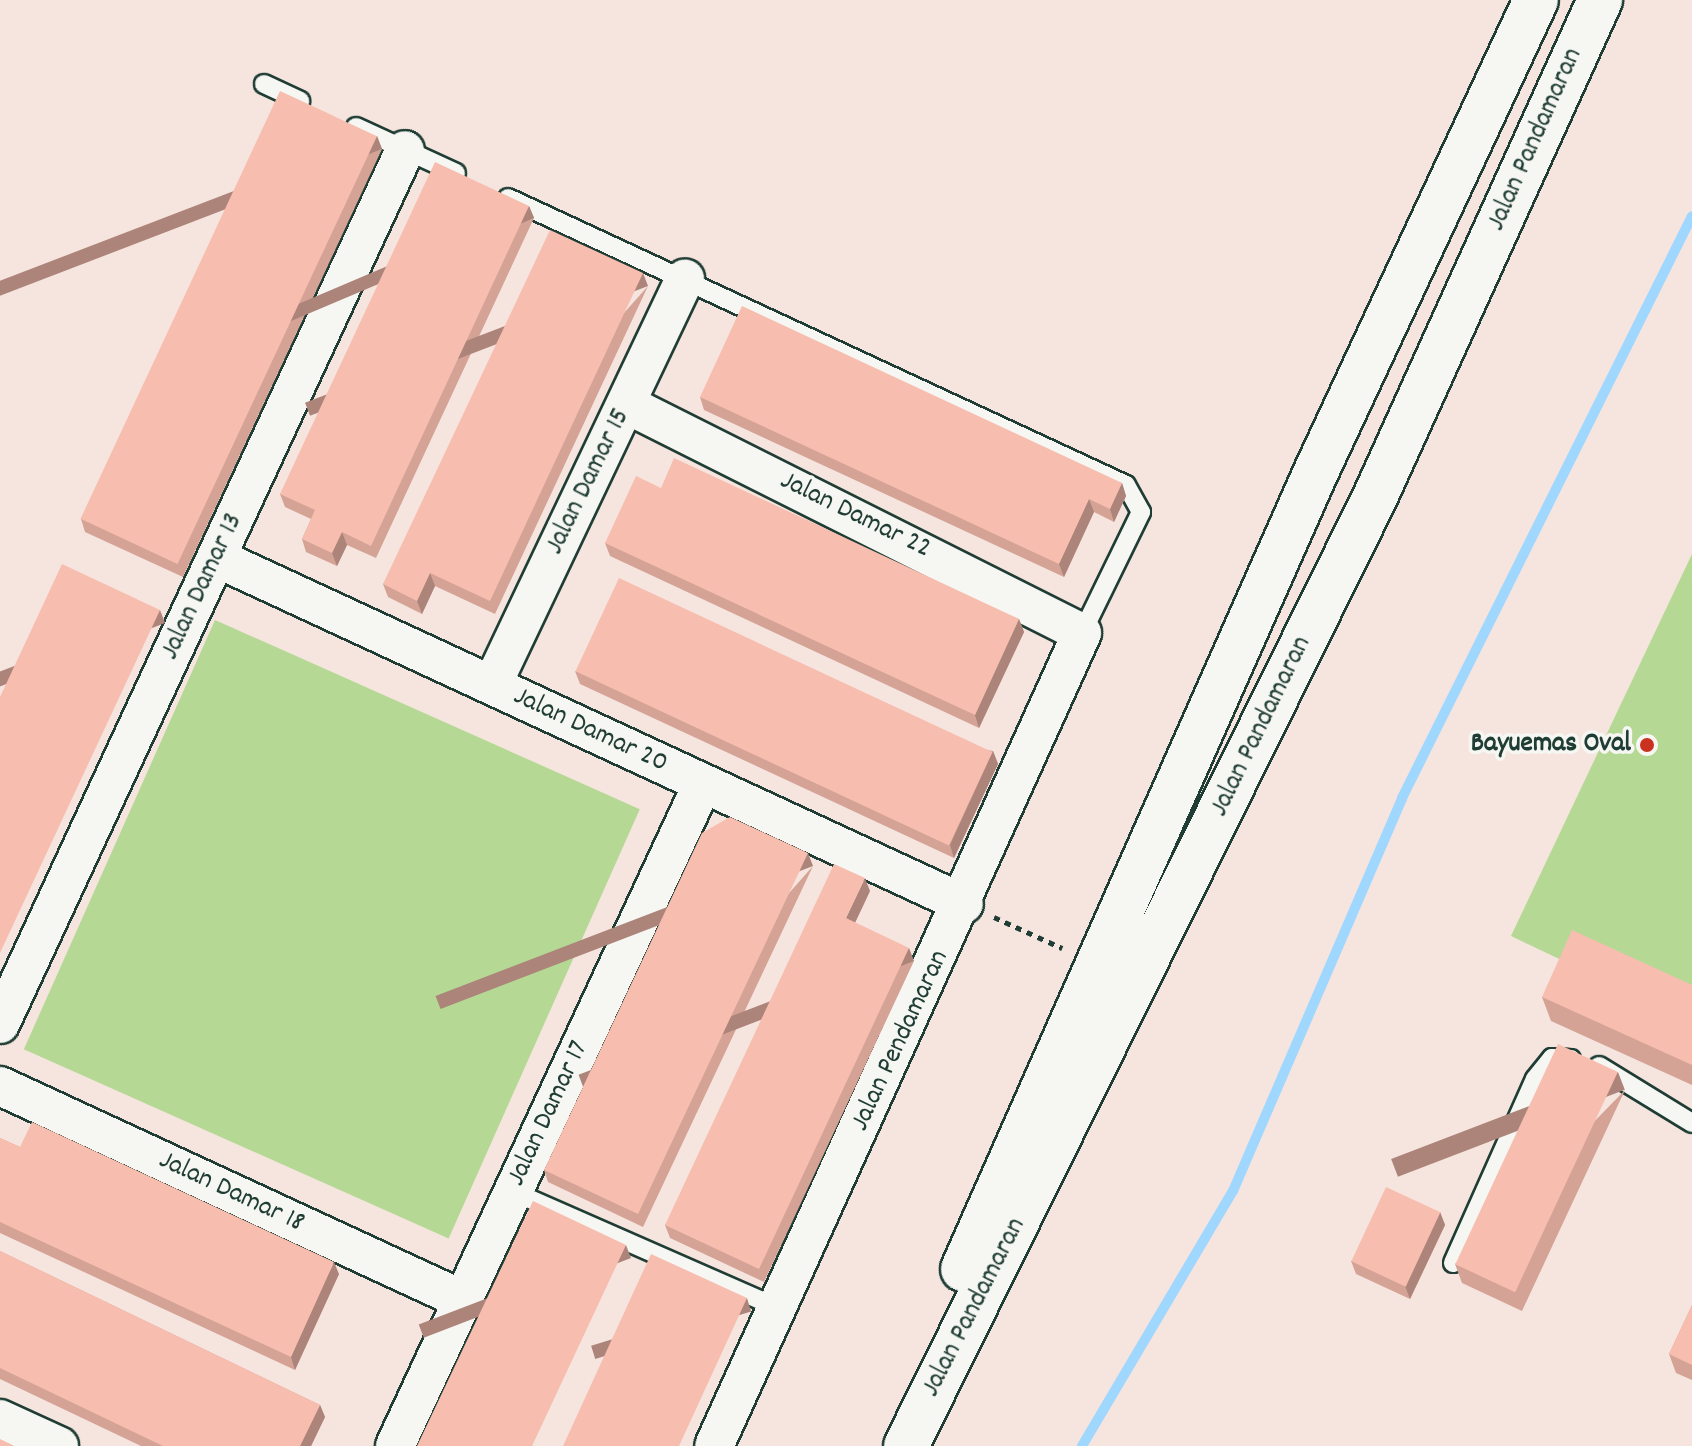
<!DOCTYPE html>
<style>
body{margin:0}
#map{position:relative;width:1692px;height:1446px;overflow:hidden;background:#f6e5de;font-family:Dekko,sans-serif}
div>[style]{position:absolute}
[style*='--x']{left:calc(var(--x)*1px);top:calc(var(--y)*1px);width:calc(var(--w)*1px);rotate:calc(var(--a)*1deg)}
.green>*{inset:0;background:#b5d994;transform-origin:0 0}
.stream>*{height:10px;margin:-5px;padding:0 5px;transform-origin:5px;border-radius:5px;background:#a0d7ff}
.path>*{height:5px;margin-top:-2.5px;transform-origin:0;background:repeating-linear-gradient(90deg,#1f3d34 0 6px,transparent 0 12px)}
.roads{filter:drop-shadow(2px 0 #1f3d34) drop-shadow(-2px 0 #1f3d34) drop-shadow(0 2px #1f3d34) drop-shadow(0 -2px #1f3d34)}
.lane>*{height:18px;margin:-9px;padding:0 9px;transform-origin:9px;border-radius:9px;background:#f6f6f2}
.street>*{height:38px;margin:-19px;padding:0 19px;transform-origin:19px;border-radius:19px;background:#f6f6f2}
.secondary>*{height:44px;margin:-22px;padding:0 22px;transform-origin:22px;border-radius:22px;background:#f6f6f2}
.wall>*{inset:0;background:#d4a396}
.shaded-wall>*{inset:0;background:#ad847a;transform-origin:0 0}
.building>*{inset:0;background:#f7bdaf;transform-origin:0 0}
.dots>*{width:22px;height:22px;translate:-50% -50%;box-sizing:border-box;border:4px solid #f6f6f2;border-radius:50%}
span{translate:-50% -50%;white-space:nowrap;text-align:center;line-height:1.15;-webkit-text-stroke:7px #f6f6f2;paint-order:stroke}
.street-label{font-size:28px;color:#1f3d34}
.poi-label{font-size:28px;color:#1f3d34;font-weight:700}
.right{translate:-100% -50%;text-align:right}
</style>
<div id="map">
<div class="green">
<i style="clip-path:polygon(1692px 554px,1692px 1022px,1511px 936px)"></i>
<i style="left:215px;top:620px;width:465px;height:470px;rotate:24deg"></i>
</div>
<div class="stream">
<i style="--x:1082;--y:1446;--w:296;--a:-59.4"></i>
<i style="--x:1233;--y:1191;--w:428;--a:-66.7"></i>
<i style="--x:1402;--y:798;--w:650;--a:-63.51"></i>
</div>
<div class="path">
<i style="--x:994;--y:917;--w:75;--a:24.5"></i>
</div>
<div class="roads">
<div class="lane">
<i style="--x:264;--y:84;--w:40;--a:25"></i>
<i style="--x:356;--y:127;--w:110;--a:24.7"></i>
<i style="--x:508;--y:198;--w:681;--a:24.91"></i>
<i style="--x:1126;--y:485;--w:31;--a:61"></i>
<i style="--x:1141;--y:512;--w:135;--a:116"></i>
<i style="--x:1599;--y:1066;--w:109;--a:31.5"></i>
<i style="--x:514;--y:1192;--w:288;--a:23.7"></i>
<i style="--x:1453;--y:1263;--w:201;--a:-66"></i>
<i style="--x:1535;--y:1079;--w:27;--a:-51"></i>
<i style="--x:1552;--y:1058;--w:19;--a:3"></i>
</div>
<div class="street">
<i style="--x:626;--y:404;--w:510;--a:26.67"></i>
<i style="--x:1082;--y:633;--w:892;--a:114.35"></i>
<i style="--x:217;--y:558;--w:823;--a:24.85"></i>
<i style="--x:492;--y:685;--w:450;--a:-64.6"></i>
<i style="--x:0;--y:1024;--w:963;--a:-65.14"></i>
<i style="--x:0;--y:1086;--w:510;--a:24.81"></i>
<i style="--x:0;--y:1419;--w:65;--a:24.6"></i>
<i style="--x:395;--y:1446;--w:731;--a:-65.08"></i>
</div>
<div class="secondary">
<i style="--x:963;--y:1269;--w:867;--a:-66.12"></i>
<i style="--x:1314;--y:476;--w:525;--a:-65"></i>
<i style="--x:906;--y:1446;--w:1059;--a:-63.7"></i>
<i style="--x:1375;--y:497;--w:546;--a:-65.64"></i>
</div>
</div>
<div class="wall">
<i style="clip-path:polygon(377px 136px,382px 149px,183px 577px,85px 532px,81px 519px)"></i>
<i style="clip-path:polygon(529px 206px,534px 218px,376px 558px,347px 545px,337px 566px,306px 552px,302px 539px,311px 519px,285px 507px,280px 494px)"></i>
<i style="clip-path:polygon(648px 286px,495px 614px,435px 586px,422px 614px,388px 597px,383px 584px)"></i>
<i style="clip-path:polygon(700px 397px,1122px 483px,1126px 496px,1114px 522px,1094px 512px,1064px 577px,704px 410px)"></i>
<i style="clip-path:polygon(661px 488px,1019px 619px,1024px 632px,979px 728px,610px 556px,605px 543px)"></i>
<i style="clip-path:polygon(575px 671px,993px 751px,998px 764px,954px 858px,580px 684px)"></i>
<i style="clip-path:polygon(813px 866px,643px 1227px,548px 1182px,544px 1170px)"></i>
<i style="clip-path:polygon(870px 891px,855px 923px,914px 961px,764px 1282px,670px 1238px,665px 1225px)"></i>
<i style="clip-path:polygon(1692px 985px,1692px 1085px,1551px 1021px,1542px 997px)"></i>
<i style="clip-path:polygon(1625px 1090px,1522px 1311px,1462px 1283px,1455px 1264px)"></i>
<i style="clip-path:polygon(0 1138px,20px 1147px,339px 1274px,295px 1370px,0 1233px)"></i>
<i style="clip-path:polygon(1440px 1212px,1445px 1225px,1410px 1299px,1356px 1274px,1351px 1261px)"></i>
<i style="clip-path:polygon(0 1251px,320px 1405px,325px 1417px,311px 1446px,141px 1446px,0 1379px)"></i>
<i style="clip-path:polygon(1692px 1305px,1692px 1380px,1676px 1373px,1669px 1354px)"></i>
</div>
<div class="shaded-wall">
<i style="left:377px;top:136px;width:14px;height:472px;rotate:69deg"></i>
<i style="left:529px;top:206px;width:13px;height:375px;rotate:67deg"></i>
<i style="left:643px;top:273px;width:14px;height:362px;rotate:69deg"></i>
<i style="clip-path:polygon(1122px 483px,1126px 496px,1114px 522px,1110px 509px)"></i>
<i style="clip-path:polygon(1089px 499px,1094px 512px,1064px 577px,1059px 564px)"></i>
<i style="clip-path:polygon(342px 532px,347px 545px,337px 566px,332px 553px)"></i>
<i style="clip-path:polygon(430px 573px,435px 586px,422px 614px,417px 601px)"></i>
<i style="left:160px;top:610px;width:14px;height:378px;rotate:69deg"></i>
<i style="clip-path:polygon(1019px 619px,1024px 632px,979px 728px,975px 715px)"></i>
<i style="clip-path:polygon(993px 751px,998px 764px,954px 858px,950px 845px)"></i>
<i style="left:808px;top:853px;width:14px;height:399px;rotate:69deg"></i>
<i style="clip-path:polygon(865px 878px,870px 891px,851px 931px,846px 918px)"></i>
<i style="left:909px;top:948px;width:14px;height:354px;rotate:69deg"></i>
<i style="left:1618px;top:1072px;width:19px;height:243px;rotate:69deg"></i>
<i style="clip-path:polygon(1440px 1212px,1445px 1225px,1410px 1299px,1405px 1286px)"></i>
<i style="left:626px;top:1245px;width:14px;height:222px;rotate:69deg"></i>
<i style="clip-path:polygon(334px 1262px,339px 1274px,295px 1370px,291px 1357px)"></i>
<i style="left:747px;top:1298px;width:14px;height:163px;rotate:73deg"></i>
<i style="clip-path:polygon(320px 1405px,325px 1417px,311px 1446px,300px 1446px)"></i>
</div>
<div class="building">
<i style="left:280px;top:91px;width:107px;height:472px;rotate:25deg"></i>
<i style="clip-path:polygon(435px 162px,529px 206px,371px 546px,342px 532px,332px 553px,302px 539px,315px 510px,280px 494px)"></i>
<i style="clip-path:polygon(550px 230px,643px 273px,490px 601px,430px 573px,417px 601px,383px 584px)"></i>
<i style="clip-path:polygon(742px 306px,1122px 483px,1110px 509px,1089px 499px,1059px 564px,700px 397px)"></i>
<i style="clip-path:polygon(674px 458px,1019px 619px,975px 715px,605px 543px,636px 476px,661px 488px)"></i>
<i style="clip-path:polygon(62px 564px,160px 610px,0 953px,0 697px)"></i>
<i style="left:619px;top:578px;width:412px;height:103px;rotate:25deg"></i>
<i style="clip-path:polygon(730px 817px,808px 853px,638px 1214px,544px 1170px,702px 833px)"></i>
<i style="clip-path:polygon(834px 864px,865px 878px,846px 918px,909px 948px,759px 1269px,665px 1225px)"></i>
<i style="clip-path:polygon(1572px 930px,1692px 985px,1692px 1065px,1542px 997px)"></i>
<i style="left:1558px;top:1044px;width:66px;height:243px;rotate:25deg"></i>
<i style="clip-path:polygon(32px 1122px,334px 1262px,291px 1357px,0 1222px,0 1138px,20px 1147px)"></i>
<i style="left:1386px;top:1187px;width:60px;height:82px;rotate:25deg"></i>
<i style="clip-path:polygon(533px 1201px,626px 1245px,532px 1446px,417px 1446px)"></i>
<i style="clip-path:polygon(0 1251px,320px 1405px,300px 1446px,163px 1446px,0 1368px)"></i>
<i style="clip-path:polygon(651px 1254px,747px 1298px,679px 1446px,563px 1446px)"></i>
<i style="clip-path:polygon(1692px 1305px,1692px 1365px,1669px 1354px)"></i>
<i style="clip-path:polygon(0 1439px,14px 1446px,0 1446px)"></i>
</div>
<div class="dots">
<i style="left:1647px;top:745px;background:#c8321e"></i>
</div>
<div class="street-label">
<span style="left:1536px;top:140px;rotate:-66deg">Jalan Pandamaran</span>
<span style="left:589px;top:482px;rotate:-64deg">Jalan Damar 15</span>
<span style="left:855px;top:516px;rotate:26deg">Jalan Damar 22</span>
<span style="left:203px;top:587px;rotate:-65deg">Jalan Damar 13</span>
<span style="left:1262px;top:727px;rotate:-64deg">Jalan Pandamaran</span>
<span style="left:590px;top:731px;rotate:25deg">Jalan Damar 20</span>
<span style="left:901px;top:1041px;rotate:-65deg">Jalan Pendamaran</span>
<span style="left:549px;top:1114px;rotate:-65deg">Jalan Damar 17</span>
<span style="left:231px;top:1193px;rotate:25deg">Jalan Damar 18</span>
<span style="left:975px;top:1308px;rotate:-63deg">Jalan Pandamaran</span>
</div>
<div class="poi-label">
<span class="right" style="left:1631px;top:745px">Bayuemas Oval</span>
</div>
</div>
